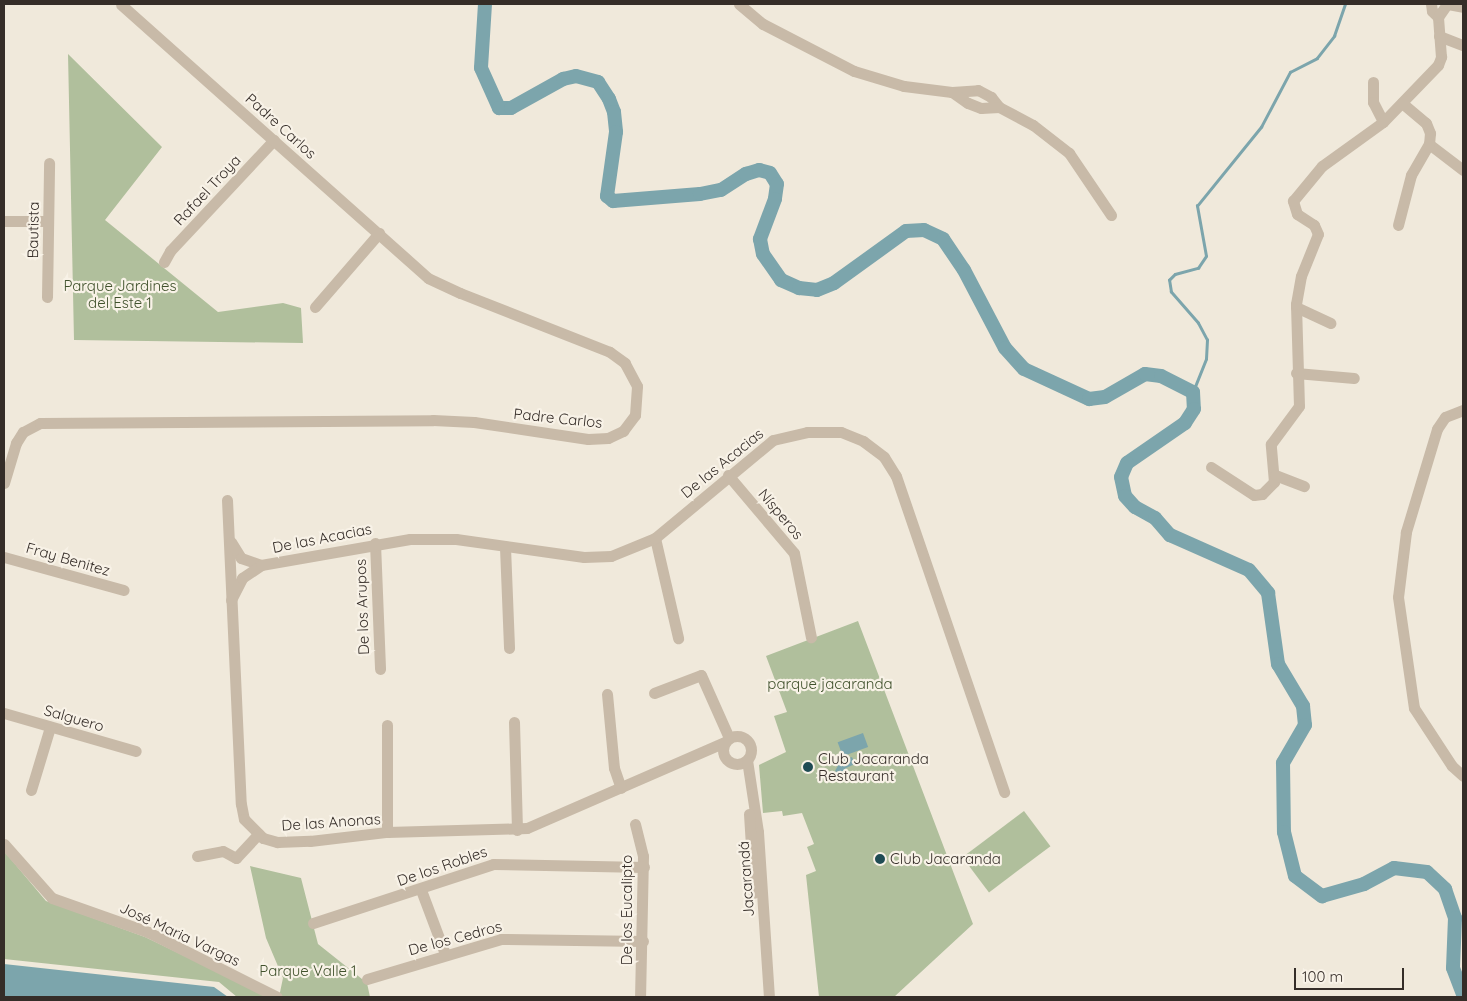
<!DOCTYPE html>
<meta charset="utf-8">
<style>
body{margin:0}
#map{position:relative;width:1467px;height:1001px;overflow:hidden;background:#f0e9db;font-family:Quicksand,sans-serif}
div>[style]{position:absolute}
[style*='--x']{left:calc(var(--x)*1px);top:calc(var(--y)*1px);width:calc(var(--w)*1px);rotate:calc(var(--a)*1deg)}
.green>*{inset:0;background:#b0bf9c;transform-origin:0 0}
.water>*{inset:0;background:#7ca5ac;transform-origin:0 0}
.stream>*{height:2.5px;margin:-1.25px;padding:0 1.25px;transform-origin:1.25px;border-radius:1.25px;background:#7ca5ac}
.river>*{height:14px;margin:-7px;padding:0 7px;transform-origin:7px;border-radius:7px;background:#7ca5ac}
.minor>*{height:11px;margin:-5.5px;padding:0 5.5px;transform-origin:5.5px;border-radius:5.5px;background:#c8baa8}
.minor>.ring{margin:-5.5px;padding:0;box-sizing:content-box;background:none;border:11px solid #c8baa8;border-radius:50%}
.dots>*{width:14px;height:14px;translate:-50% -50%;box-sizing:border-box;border:2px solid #f8f2e7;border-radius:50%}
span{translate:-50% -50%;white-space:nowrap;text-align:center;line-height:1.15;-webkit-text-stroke:4.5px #f8f2e7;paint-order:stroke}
.street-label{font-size:15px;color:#352d28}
.park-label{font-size:15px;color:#41522d}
.poi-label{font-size:15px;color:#352d28}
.left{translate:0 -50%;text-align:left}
.frame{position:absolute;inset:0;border:5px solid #352d28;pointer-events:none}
.scale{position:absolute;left:1294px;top:968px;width:110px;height:22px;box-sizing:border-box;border:2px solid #352d28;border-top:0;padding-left:6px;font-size:15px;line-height:18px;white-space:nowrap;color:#352d28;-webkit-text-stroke:4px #f8f2e7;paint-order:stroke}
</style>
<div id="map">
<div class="green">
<i style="clip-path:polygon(68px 54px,162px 147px,105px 220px,218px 312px,283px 303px,301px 308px,303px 343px,74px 340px)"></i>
<i style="clip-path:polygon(858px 621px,973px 924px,894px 997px,819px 997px,806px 875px,816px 871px,807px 847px,814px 844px,802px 813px,783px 816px,782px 811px,763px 813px,759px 765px,786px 752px,774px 716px,787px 712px,766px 656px)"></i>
<i style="left:1024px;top:811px;width:44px;height:77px;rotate:53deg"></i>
<i style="clip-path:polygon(4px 851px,46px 901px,145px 937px,270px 997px,237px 997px,219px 982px,4px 959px)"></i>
<i style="clip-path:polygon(250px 866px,301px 878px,318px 944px,367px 983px,370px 997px,279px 997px,283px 978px,266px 938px)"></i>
</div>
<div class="water">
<i style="left:863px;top:733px;width:15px;height:27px;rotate:70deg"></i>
<i style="clip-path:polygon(852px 757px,855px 764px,846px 768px,842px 775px,835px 771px,840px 762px)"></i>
<i style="clip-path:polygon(4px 964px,214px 987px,228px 997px,4px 997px)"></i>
</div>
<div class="stream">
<i style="--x:1190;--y:399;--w:43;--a:-68.2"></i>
<i style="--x:1206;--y:359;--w:19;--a:-87"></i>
<i style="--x:1207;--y:340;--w:19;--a:-118"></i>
<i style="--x:1198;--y:323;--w:41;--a:-131.1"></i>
<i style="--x:1171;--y:292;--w:12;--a:-99"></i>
<i style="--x:1169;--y:280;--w:8;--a:-45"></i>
<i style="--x:1175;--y:274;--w:24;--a:-15"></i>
<i style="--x:1198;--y:268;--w:14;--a:-56"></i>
<i style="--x:1206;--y:256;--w:51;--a:-100.2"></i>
<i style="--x:1197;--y:206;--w:102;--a:-51"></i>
<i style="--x:1261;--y:127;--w:62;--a:-62.2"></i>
<i style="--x:1290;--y:72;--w:30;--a:-27"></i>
<i style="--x:1317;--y:58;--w:28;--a:-52"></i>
<i style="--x:1334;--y:36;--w:34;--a:-71"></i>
</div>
<div class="river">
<i style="--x:485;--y:4;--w:64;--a:93.6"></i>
<i style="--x:481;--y:68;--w:44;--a:65.8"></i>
<i style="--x:499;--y:108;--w:12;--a:0"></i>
<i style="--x:511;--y:108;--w:60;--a:-29.1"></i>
<i style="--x:563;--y:79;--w:13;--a:-13"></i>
<i style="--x:576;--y:76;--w:23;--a:15"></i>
<i style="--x:598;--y:82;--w:20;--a:57"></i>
<i style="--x:609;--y:99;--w:14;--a:69"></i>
<i style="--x:614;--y:112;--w:20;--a:84"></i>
<i style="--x:616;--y:132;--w:65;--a:98"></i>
<i style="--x:607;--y:196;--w:8;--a:40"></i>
<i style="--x:613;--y:201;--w:87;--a:-4.6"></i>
<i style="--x:700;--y:194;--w:21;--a:-11"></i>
<i style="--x:721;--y:190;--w:30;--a:-33"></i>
<i style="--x:746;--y:174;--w:14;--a:-17"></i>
<i style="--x:759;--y:170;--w:11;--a:15"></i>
<i style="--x:770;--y:173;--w:13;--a:58"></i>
<i style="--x:777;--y:184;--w:15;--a:98"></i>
<i style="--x:775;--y:199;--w:43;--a:110.6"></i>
<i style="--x:760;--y:239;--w:15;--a:79"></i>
<i style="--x:763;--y:254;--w:32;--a:55"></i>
<i style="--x:781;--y:280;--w:20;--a:24"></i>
<i style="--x:799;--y:288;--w:18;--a:6"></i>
<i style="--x:817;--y:290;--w:18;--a:-22"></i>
<i style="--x:834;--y:283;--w:89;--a:-35.8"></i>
<i style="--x:906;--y:231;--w:18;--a:-3"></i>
<i style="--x:924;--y:230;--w:21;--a:25"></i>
<i style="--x:943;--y:239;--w:37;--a:56"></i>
<i style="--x:964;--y:270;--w:88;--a:62.3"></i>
<i style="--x:1005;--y:348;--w:28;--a:48"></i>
<i style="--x:1024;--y:369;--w:72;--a:24.8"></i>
<i style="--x:1089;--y:399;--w:16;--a:-7"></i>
<i style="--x:1105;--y:397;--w:46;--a:-29.9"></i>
<i style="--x:1145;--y:374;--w:16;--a:7"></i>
<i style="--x:1161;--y:376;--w:36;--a:27"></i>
<i style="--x:1193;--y:392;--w:17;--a:87"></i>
<i style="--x:1194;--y:409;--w:17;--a:123"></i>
<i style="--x:1185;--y:423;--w:70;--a:145.4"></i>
<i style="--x:1127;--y:463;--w:15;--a:113"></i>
<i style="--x:1121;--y:477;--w:19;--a:78"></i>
<i style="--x:1125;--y:496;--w:15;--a:48"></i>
<i style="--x:1135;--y:507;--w:23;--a:29"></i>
<i style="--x:1155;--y:518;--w:23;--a:49"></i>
<i style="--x:1170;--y:535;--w:86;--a:23.9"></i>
<i style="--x:1249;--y:570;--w:30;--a:50"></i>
<i style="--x:1268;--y:593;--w:72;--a:82"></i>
<i style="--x:1278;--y:664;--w:49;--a:59.2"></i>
<i style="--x:1303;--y:706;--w:19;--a:84"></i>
<i style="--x:1305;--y:725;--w:44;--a:120.1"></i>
<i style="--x:1283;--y:763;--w:69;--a:89.2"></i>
<i style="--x:1284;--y:832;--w:45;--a:76"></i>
<i style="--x:1295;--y:876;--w:34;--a:37"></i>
<i style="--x:1322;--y:896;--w:44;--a:-15.9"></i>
<i style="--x:1364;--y:884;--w:34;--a:-28"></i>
<i style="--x:1394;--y:868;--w:33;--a:7"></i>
<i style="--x:1427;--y:872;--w:25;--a:43"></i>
<i style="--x:1445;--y:889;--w:31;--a:71"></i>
<i style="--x:1455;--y:918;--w:50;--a:92.3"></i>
<i style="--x:1453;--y:968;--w:28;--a:69"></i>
</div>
<div class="minor">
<i style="--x:739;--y:4;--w:31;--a:40"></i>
<i style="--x:763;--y:24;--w:102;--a:27.3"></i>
<i style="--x:854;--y:71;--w:52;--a:16.7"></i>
<i style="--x:904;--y:86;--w:48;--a:7.1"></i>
<i style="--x:952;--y:92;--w:26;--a:-4"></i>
<i style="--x:978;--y:90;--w:15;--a:28"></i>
<i style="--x:991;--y:97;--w:13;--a:51"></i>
<i style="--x:999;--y:107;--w:38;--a:28"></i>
<i style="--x:1033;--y:125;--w:46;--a:37.9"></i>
<i style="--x:1069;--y:153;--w:75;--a:55.9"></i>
<i style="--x:1431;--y:4;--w:7;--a:82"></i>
<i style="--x:1432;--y:11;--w:8;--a:45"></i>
<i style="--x:1448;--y:4;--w:15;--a:11"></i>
<i style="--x:1439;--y:36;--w:26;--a:21"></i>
<i style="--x:1373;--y:82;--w:20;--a:90"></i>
<i style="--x:1373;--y:102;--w:22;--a:63"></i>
<i style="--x:952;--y:92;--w:19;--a:35"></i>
<i style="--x:968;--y:103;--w:14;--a:21"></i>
<i style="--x:981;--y:108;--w:18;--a:-3"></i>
<i style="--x:1402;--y:103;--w:31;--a:40"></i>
<i style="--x:1426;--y:123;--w:11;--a:68"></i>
<i style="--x:1430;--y:133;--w:11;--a:95"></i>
<i style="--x:1429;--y:144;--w:43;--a:37.4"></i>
<i style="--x:4;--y:221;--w:44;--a:0"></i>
<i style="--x:1398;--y:225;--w:52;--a:-75.4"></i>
<i style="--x:1411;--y:175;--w:36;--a:-60"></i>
<i style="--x:164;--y:262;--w:13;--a:-61"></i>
<i style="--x:170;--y:251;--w:152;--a:-46.9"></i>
<i style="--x:47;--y:297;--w:134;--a:-89.1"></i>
<i style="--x:315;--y:307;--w:98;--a:-49.1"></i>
<i style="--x:1296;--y:307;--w:38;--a:25"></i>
<i style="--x:1296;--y:373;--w:58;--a:4.9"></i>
<i style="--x:1463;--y:410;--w:19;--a:159"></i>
<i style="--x:1445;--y:417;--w:14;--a:124"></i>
<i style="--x:1437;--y:429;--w:108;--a:106.8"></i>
<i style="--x:1406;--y:532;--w:65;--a:97"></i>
<i style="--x:1398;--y:597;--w:112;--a:81.8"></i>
<i style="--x:1414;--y:708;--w:69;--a:56.8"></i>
<i style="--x:1452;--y:766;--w:15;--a:42"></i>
<i style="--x:1211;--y:467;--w:51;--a:33.1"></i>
<i style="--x:1254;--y:495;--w:8;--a:-7"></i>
<i style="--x:1262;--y:494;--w:17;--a:-45"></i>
<i style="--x:1274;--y:482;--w:38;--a:-95"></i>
<i style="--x:1271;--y:444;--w:47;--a:-53.6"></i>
<i style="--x:1299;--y:406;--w:102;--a:-91.7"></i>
<i style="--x:1296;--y:304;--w:28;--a:-80"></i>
<i style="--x:1301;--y:276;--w:45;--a:-68"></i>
<i style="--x:1318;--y:234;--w:10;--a:-114"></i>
<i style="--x:1314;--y:225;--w:20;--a:-147"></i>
<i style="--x:1297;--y:214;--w:14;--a:-107"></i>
<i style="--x:1293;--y:201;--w:45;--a:-50.4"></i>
<i style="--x:1322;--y:166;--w:75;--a:-35.8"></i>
<i style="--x:1383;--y:122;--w:79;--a:-46"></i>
<i style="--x:1438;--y:65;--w:9;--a:-69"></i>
<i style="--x:1441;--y:57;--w:40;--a:-94.3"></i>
<i style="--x:1438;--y:17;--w:16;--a:-55"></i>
<i style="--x:728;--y:475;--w:102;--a:49.8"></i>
<i style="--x:794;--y:553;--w:86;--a:78.6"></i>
<i style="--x:1275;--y:475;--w:31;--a:21"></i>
<i style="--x:4;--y:483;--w:42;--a:-73.3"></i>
<i style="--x:16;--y:443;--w:13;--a:-58"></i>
<i style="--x:23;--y:432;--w:19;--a:-28"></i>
<i style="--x:40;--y:423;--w:393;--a:-0.4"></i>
<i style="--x:433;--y:420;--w:41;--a:2.8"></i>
<i style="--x:474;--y:422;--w:115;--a:8.5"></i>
<i style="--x:588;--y:439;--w:20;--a:-3"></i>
<i style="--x:608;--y:438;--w:17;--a:-25"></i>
<i style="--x:623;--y:431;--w:20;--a:-53"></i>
<i style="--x:635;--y:415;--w:29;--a:-86"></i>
<i style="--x:637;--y:386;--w:26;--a:-118"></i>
<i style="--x:625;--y:363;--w:19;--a:-144"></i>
<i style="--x:610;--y:352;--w:161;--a:-158.5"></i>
<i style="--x:460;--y:293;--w:35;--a:-155"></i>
<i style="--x:428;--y:278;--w:411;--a:-138.3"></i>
<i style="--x:227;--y:500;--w:304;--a:87.4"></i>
<i style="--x:241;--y:804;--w:15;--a:79"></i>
<i style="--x:244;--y:819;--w:27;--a:45"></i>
<i style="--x:263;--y:838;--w:15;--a:16"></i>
<i style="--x:277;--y:842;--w:33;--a:-2"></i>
<i style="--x:310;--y:841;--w:78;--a:-6.7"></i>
<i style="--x:387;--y:832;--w:140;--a:-1.6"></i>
<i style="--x:527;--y:828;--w:216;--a:-23.5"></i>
<i style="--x:655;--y:538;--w:103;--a:77"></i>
<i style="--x:231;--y:542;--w:19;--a:58"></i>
<i style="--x:241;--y:558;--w:21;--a:19"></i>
<i style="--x:375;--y:543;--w:126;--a:87.7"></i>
<i style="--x:505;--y:547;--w:101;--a:87.7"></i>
<i style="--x:4;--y:557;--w:124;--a:15.4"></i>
<i style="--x:231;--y:600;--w:25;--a:-63"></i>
<i style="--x:242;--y:578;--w:23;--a:-34"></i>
<i style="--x:261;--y:565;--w:151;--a:-9.9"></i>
<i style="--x:410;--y:539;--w:46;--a:0"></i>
<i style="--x:456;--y:539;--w:129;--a:8"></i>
<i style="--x:584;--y:557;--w:27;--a:-2"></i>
<i style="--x:611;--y:556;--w:48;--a:-22.2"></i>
<i style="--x:655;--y:538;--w:153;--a:-39.7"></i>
<i style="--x:773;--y:440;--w:35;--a:-13"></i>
<i style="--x:807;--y:432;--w:34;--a:0"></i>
<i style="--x:841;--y:432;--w:24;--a:22"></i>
<i style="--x:863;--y:441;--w:26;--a:37"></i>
<i style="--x:884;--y:457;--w:22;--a:58"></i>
<i style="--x:896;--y:476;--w:334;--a:71.1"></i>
<i style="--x:654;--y:693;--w:50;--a:-21"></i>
<i style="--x:701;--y:675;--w:69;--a:66"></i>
<i style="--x:607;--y:694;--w:74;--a:84.6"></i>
<i style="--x:614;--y:768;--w:21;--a:71"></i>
<i style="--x:4;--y:713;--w:137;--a:16.1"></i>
<i style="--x:514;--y:722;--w:108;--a:88.4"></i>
<i class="ring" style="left:723px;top:736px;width:17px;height:17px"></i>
<i style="--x:747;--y:760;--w:73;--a:81.3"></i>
<i style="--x:758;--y:832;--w:165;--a:86.2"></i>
<i style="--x:31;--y:790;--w:66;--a:-73.2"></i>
<i style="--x:749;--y:814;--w:79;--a:86.4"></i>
<i style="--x:635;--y:824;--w:33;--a:76"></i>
<i style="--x:643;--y:856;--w:141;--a:91.2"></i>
<i style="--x:387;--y:832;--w:107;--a:-90"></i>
<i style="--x:4;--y:844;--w:72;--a:48.4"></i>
<i style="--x:52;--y:898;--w:102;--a:19.5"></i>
<i style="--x:148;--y:932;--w:144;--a:26.7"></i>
<i style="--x:197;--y:856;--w:26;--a:-11"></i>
<i style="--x:223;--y:851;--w:15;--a:28"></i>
<i style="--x:236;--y:858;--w:33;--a:-47"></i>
<i style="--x:421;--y:890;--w:68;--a:69.4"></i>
<i style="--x:313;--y:923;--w:189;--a:-18.1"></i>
<i style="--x:493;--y:864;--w:151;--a:1.1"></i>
<i style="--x:367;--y:979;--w:140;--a:-16.6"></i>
<i style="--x:501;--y:939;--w:142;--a:0.8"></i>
</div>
<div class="dots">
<i style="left:808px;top:767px;background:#1f4c54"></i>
<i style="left:880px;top:859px;background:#1f4c54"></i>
</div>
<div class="street-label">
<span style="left:281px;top:126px;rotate:42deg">Padre Carlos</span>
<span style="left:207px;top:190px;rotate:-47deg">Rafael Troya</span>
<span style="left:33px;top:230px;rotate:-89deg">Bautista</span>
<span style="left:558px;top:418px;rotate:6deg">Padre Carlos</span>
<span style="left:722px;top:463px;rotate:-39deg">De las Acacias</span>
<span style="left:781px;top:514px;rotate:50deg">Nísperos</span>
<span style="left:322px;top:538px;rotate:-11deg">De las Acacias</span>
<span style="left:68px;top:559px;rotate:16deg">Fray Benitez</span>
<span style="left:362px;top:607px;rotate:-92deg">De los Arupos</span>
<span style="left:74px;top:718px;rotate:16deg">Salguero</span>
<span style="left:331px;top:822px;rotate:-4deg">De las Anonas</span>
<span style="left:442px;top:866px;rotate:-19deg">De los Robles</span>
<span style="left:746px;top:879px;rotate:-94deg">Jacarandá</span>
<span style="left:627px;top:910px;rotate:-90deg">De los Eucalipto</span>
<span style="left:180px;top:934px;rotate:25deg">José Maria Vargas</span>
<span style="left:455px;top:938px;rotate:-15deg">De los Cedros</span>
</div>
<div class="park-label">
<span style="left:120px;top:294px">Parque Jardines<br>del Este 1</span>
<span style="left:830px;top:684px">parque jacaranda</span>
<span style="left:308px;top:971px">Parque Valle 1</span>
</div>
<div class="poi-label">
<span class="left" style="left:818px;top:767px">Club Jacaranda<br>Restaurant</span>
<span class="left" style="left:890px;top:859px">Club Jacaranda</span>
</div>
<div class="frame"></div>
<div class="scale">100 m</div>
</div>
